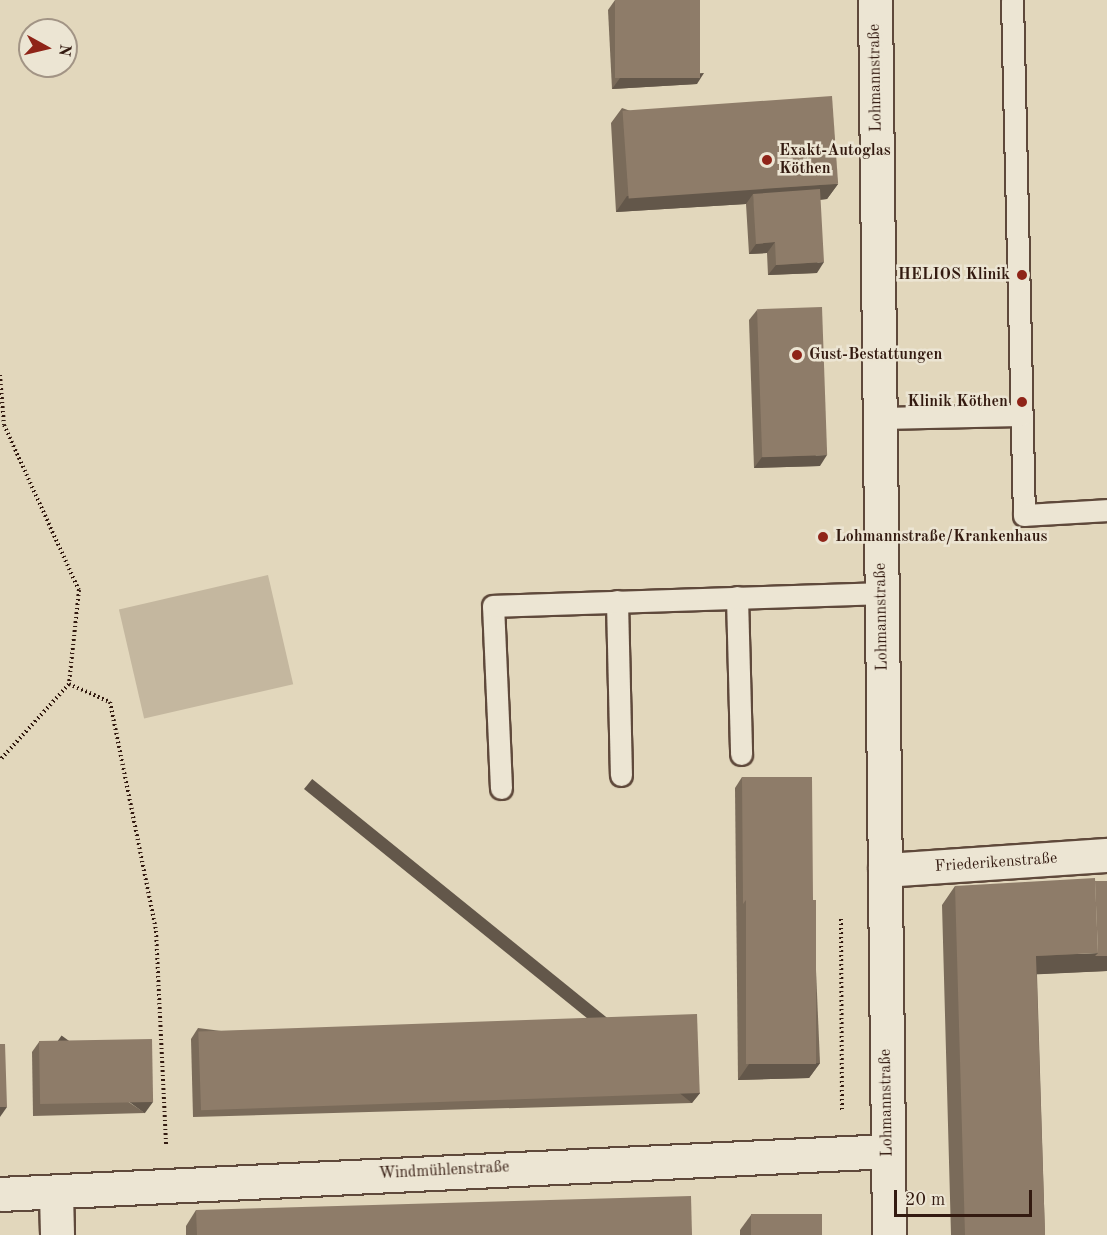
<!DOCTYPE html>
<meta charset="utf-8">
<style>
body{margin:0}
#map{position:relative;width:1107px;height:1235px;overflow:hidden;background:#e2d7bc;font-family:"Old Standard TT",serif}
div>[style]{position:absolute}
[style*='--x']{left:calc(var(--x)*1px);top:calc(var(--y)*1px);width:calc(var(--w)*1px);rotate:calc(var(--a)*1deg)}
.green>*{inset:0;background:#c4b79f;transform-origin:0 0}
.path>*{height:4px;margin-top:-2px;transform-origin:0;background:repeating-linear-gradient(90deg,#331a10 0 1.5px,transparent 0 4.5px)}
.roads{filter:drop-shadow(2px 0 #5f493b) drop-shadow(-2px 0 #5f493b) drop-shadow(0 2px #5f493b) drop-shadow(0 -2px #5f493b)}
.service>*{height:21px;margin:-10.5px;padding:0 10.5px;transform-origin:10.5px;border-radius:10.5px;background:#ece5d3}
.minor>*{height:33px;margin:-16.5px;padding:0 16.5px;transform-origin:16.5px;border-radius:16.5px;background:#ece5d3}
.secondary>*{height:33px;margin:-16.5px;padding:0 16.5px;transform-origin:16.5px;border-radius:16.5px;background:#ece5d3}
.wall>*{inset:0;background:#7a6b5a}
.shaded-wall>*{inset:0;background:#63574a;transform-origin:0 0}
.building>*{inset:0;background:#8e7c69;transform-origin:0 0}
.dots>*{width:16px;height:16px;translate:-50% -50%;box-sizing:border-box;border:3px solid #ece5d3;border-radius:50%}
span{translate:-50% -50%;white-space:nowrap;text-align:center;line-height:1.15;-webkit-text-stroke:5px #ece5d3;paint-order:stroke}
.street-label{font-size:16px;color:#331a10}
.poi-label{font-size:16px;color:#331a10;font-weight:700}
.left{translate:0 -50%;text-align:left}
.right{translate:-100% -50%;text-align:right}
.north{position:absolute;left:18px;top:18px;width:60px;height:60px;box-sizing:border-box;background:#ece5d3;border:2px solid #a29485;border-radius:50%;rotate:98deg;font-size:16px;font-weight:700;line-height:24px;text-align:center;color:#331a10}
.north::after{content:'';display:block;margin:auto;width:21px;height:27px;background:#8f2418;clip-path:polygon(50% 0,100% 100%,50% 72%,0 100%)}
.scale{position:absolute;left:894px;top:1190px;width:138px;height:27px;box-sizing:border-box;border:3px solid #331a10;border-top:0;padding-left:8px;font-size:18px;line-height:21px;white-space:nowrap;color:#331a10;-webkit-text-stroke:4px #ece5d3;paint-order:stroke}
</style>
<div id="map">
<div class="green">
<i style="left:268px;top:575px;width:112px;height:153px;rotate:77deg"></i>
</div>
<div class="path">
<i style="--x:0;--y:375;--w:50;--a:85.4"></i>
<i style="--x:4;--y:425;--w:181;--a:65.6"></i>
<i style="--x:79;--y:590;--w:95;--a:96.1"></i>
<i style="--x:69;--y:684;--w:103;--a:132.2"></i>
<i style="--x:69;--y:684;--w:45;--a:23.7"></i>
<i style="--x:110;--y:702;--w:234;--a:78.6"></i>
<i style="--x:156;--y:931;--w:215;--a:87.3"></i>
<i style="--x:841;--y:919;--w:193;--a:89.7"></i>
</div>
<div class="roads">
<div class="service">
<i style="--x:1012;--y:0;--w:515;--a:88.67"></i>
<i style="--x:1024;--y:515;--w:83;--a:-3.4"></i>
<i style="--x:880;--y:418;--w:141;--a:-1.2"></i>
<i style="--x:737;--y:597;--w:157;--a:88.5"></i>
<i style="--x:617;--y:601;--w:174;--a:88.7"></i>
<i style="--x:501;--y:788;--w:182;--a:-92.5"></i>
<i style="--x:493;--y:606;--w:389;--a:-1.9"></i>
</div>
<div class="minor">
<i style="--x:885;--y:870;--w:223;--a:-3.9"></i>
<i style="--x:56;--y:1193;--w:42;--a:88.6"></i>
<i style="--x:0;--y:1194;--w:889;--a:-2.77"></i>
</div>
<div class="secondary">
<i style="--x:875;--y:0;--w:1235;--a:89.35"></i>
</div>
</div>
<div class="wall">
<i style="clip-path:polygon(615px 0,700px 0,697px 84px,612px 89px,608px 10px)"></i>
<i style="clip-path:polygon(622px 108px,838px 184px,827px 199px,820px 200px,817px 273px,768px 275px,767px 253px,749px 254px,746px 204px,616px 212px,611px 123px)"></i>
<i style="clip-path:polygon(757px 310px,820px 466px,754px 468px,749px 320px)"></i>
<i style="clip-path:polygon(742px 777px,813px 900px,820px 1063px,809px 1078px,738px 1080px,735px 788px)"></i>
<i style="clip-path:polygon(955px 886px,1107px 971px,1037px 974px,1045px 1235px,951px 1235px,942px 905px)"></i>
<i style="clip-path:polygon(198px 1028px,700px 1093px,692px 1103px,193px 1117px,191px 1039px)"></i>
<i style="clip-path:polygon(39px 1042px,145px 1113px,33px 1116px,32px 1052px)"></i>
<i style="clip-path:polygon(196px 1210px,692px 1235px,186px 1235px,186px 1226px)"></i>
<i style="clip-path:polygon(751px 1215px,822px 1235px,740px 1235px,740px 1230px)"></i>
</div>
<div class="shaded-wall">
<i style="clip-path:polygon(704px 73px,697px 84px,612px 89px,620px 78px)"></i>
<i style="clip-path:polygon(838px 184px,827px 199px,754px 204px,753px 194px,746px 204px,616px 212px,627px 196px)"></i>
<i style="clip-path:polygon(775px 242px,767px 253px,749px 254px,756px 244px)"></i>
<i style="clip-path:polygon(824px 262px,817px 273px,768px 275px,776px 265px)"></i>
<i style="clip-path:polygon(827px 455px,820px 466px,754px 468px,762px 457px)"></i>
<i style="clip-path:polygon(1098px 953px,1107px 956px,1107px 971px,1023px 975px,1036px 956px)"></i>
<i style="clip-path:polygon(820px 1063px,809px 1078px,738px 1080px,749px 1064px)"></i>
<i style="left:700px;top:1093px;width:13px;height:499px;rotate:129deg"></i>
<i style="left:153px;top:1102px;width:14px;height:113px;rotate:126deg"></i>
<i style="clip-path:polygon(0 1107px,7px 1107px,0 1117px)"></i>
</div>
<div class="building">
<i style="left:615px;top:0;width:85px;height:78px"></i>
<i style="left:832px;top:96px;width:88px;height:210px;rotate:86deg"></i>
<i style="clip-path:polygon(820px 189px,824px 262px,776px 265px,775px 242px,756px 244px,753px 194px)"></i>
<i style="left:822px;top:307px;width:148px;height:65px;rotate:88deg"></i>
<i style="clip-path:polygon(742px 777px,812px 777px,813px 900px,746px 900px,743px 904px)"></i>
<i style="clip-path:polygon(1095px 878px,1098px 953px,1036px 956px,1045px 1235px,965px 1235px,955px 886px)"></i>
<i style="clip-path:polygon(1095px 881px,1107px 881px,1107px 956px,1095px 956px,1098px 953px)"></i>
<i style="left:746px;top:900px;width:70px;height:164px"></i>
<i style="left:697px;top:1014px;width:79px;height:499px;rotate:88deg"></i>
<i style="left:152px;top:1039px;width:63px;height:113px;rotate:89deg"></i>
<i style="clip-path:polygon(0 1044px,5px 1044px,7px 1107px,0 1107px)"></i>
<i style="clip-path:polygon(691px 1196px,692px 1235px,197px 1235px,196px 1210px)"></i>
<i style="left:822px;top:1214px;width:21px;height:71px;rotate:90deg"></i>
</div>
<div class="dots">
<i style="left:767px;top:160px;background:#8f2418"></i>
<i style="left:1022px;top:275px;background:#8f2418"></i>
<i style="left:797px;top:355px;background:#8f2418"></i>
<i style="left:1022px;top:402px;background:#8f2418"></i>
<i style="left:823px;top:537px;background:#8f2418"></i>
</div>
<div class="street-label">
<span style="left:876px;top:78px;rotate:-91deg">Lohmannstraße</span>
<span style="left:882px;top:617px;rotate:-91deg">Lohmannstraße</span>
<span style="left:996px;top:863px;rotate:-4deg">Friederikenstraße</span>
<span style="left:887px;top:1103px;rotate:-91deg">Lohmannstraße</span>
<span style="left:444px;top:1171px;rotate:-3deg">Windmühlenstraße</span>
</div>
<div class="poi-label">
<span class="left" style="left:779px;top:160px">Exakt-Autoglas<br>Köthen</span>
<span class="right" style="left:1010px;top:275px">HELIOS Klinik</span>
<span class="left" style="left:809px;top:355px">Gust-Bestattungen</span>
<span class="right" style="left:1008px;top:402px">Klinik Köthen</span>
<span class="left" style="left:835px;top:537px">Lohmannstraße/Krankenhaus</span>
</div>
<div class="north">N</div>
<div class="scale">20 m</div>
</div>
